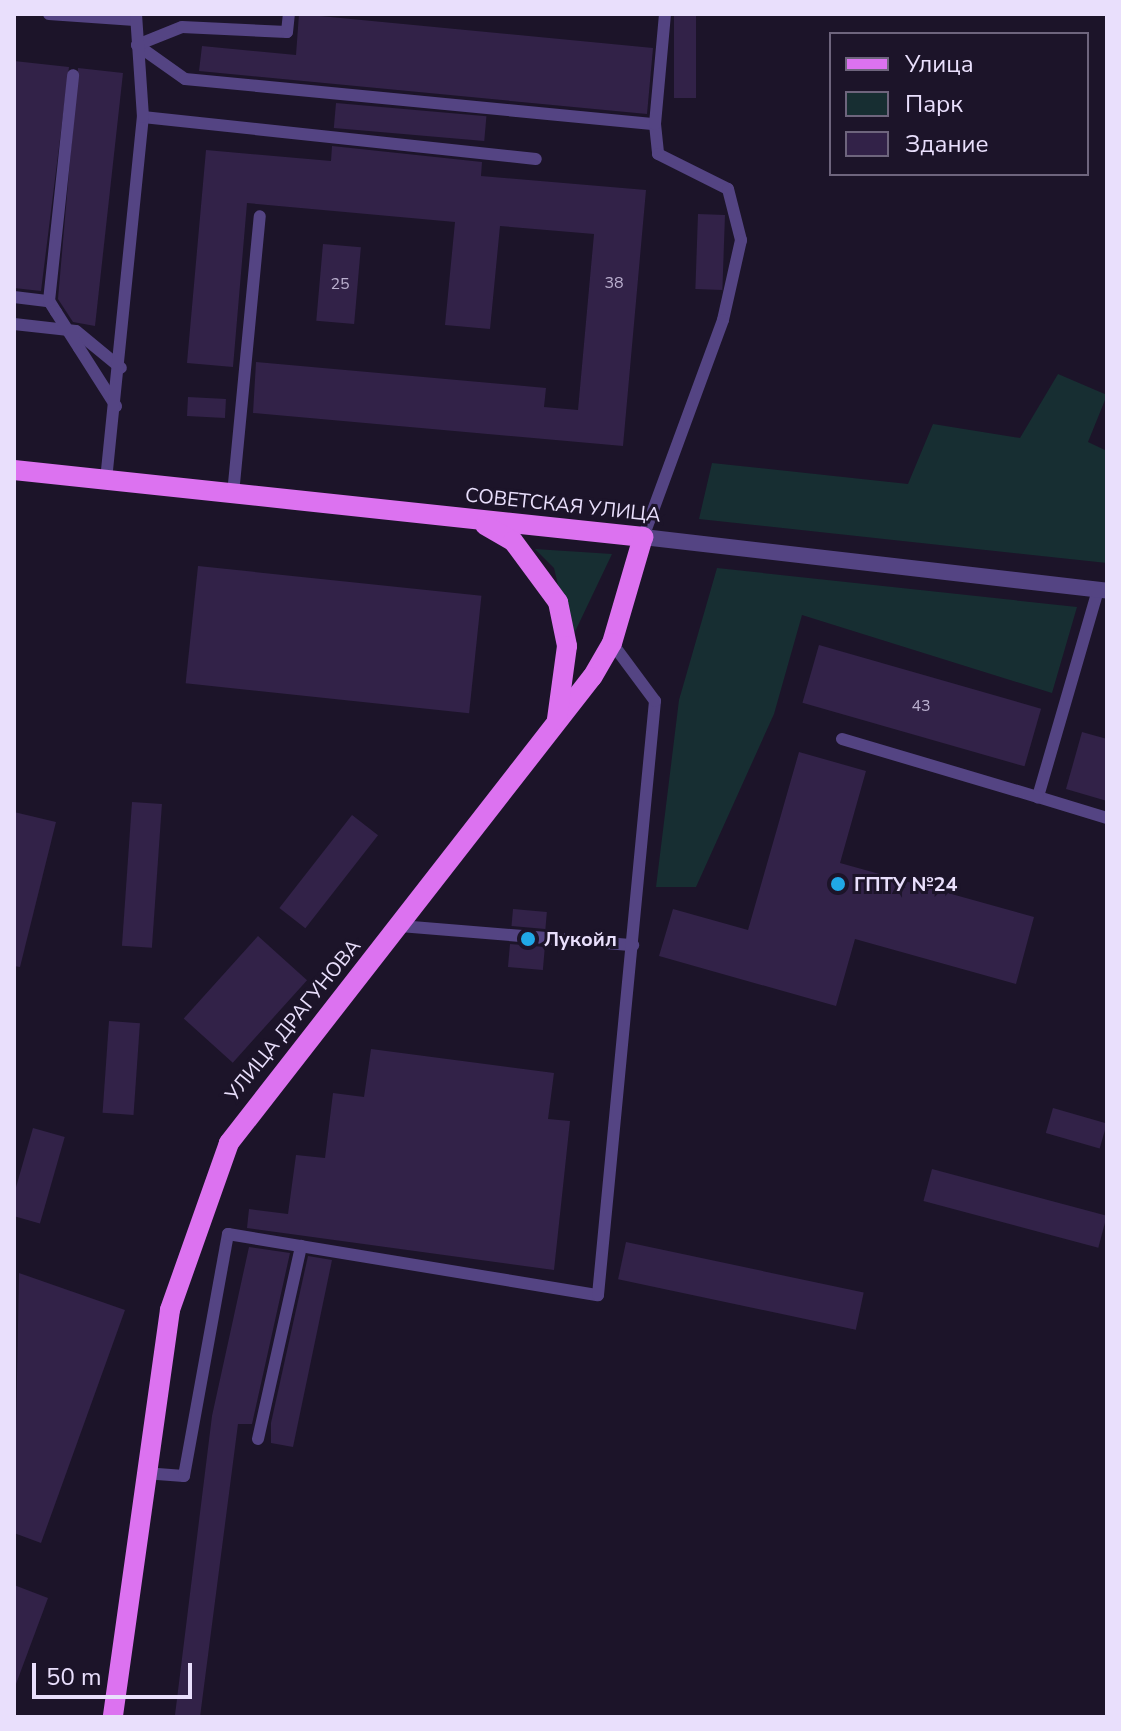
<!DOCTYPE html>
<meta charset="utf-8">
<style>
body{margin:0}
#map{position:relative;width:1121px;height:1731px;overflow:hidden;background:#1c1429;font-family:"Nunito Sans",sans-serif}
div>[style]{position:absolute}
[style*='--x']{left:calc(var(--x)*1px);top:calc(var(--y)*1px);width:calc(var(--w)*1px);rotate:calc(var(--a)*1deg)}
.green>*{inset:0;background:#172e32}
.building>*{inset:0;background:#322248;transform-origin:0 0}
.lane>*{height:12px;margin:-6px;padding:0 6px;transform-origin:6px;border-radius:6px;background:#544483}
.street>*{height:16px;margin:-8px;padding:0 8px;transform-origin:8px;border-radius:8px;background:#544483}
.primary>*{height:20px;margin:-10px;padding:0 10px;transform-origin:10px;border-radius:10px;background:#dc72f0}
.lane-bridge>*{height:12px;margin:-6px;padding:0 6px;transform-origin:6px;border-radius:6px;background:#544483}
.dots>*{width:22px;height:22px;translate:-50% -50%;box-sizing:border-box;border:4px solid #1c1429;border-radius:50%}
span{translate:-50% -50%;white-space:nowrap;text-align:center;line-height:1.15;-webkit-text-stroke:6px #1c1429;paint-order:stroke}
.number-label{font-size:16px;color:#bbb0cf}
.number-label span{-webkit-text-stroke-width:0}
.street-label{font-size:20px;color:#e9dffc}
.poi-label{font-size:20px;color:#e9dffc;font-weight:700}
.left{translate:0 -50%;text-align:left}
.frame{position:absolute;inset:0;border:16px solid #e9dffc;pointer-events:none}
.legend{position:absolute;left:829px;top:32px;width:260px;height:144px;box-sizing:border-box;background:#1c1429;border:2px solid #6e657d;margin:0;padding:10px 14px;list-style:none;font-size:24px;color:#e9dffc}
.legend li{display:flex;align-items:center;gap:16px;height:40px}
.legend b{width:40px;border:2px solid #6e657d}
.scale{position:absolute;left:32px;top:1663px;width:160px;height:36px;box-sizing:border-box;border:4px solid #e9dffc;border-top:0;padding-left:10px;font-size:24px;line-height:28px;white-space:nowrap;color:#e9dffc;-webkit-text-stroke:6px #1c1429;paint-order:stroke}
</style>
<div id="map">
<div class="green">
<i style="clip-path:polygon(1058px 374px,1107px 395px,1088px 442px,1107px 451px,1107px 563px,699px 519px,712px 463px,908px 484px,933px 424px,1020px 438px)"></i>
<i style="clip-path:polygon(535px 549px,612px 554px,571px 640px,554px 568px)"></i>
<i style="clip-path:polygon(717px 568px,1077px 607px,1052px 693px,802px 615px,774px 714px,696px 887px,656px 887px,679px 700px)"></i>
</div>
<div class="building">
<i style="clip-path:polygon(299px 14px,653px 48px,647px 114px,199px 71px,202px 46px,296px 55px)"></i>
<i style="left:674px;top:14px;width:22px;height:84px"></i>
<i style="clip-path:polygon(14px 61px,69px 67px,41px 291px,14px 288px)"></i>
<i style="clip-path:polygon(78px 68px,123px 73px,95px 326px,73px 322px,58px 299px)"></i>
<i style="left:336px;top:103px;width:151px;height:25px;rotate:5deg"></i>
<i style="clip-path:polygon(332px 146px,482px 162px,481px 176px,646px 190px,623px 446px,253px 413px,256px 362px,546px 388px,544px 407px,578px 410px,594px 234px,500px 226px,490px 329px,445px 325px,455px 222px,247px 203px,233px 367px,187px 363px,206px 150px,331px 161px)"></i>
<i style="left:698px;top:214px;width:27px;height:75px;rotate:2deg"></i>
<i style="left:323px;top:244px;width:38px;height:77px;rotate:5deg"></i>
<i style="left:188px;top:397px;width:38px;height:19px;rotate:3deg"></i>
<i style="left:198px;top:566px;width:285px;height:118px;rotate:6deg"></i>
<i style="left:819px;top:645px;width:231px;height:60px;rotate:16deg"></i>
<i style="clip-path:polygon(1082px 732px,1107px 739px,1107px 801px,1066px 789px)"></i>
<i style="clip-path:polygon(799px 752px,866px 771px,840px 863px,1034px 917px,1016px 984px,855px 939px,836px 1006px,659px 956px,673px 909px,748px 930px)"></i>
<i style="left:132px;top:802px;width:30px;height:144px;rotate:4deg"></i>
<i style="clip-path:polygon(14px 812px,56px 822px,20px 967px,14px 966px)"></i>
<i style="left:352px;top:815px;width:33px;height:118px;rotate:38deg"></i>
<i style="left:513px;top:909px;width:34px;height:17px;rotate:5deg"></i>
<i style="left:258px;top:936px;width:66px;height:111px;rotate:42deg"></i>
<i style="left:510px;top:944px;width:35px;height:23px;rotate:5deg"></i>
<i style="left:109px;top:1021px;width:31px;height:92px;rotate:4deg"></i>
<i style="clip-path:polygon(371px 1049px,554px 1073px,548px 1119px,570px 1121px,554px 1270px,247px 1228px,249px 1209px,288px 1214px,296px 1155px,325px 1158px,333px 1093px,364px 1097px)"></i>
<i style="left:1053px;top:1108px;width:56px;height:26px;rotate:16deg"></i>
<i style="left:33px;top:1128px;width:33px;height:90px;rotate:16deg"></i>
<i style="left:932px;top:1169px;width:181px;height:33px;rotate:15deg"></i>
<i style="left:626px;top:1242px;width:243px;height:38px;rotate:12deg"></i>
<i style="clip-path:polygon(249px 1247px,290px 1253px,252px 1424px,238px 1424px,200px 1717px,175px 1715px,212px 1416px)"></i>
<i style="clip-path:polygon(308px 1256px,332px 1260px,293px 1447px,271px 1443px,271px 1423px)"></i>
<i style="clip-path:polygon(19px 1273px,125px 1310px,41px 1543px,14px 1533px)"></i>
<i style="clip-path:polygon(14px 1585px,48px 1598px,16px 1684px,14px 1684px)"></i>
</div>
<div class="lane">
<i style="--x:49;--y:14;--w:86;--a:4"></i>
<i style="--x:137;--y:45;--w:59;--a:35.3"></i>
<i style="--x:185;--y:79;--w:472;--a:5.5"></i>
<i style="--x:655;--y:124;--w:30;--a:84"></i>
<i style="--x:658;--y:154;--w:78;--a:26.6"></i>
<i style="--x:728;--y:189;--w:53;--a:75.7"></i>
<i style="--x:741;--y:240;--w:82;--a:102.7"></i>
<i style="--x:723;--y:320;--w:231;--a:110.2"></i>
<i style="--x:137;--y:45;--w:48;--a:-21.8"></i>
<i style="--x:182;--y:27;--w:105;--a:2.7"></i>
<i style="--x:287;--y:32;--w:18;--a:-84"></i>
<i style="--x:143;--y:117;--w:395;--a:6.1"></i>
<i style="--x:655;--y:124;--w:110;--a:-84.8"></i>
<i style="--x:14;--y:297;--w:35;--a:7"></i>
<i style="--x:56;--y:312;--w:13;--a:-122"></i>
<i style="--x:49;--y:301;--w:227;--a:-83.9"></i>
<i style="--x:14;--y:324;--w:62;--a:6.4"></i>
<i style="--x:76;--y:331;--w:58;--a:39.4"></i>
<i style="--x:79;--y:348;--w:69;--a:57.5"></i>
<i style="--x:106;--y:480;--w:365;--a:-84.2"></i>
<i style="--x:143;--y:117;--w:103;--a:-93.9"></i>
<i style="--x:233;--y:494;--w:279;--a:-84.5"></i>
<i style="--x:1098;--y:590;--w:216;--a:106.2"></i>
<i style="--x:1038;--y:797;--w:72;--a:16.9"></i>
<i style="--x:842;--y:739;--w:204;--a:16.5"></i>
<i style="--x:400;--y:926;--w:234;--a:4.7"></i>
<i style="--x:258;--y:1439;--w:198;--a:-77.4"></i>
<i style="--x:144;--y:1473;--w:40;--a:4.3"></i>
<i style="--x:184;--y:1476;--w:246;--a:-79.7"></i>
<i style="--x:228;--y:1234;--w:375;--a:9.4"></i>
<i style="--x:598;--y:1295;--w:597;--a:-84.52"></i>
<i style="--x:655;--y:701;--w:72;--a:-126.6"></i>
</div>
<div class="street">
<i style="--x:643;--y:537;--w:467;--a:6.6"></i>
</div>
<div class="primary">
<i style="--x:14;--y:470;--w:633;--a:6.08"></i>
<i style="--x:643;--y:537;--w:110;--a:106.3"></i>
<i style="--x:612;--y:643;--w:39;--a:120"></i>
<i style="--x:592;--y:677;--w:591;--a:127.92"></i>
<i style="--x:229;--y:1143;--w:177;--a:109.5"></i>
<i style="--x:170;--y:1310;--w:411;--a:98"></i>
<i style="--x:485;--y:525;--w:32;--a:30"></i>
<i style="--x:513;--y:541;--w:76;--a:53.6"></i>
<i style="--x:558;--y:602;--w:45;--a:78.4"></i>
<i style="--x:567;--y:646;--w:74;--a:97.8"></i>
</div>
<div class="lane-bridge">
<i style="--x:56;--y:312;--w:43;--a:57.4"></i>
</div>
<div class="dots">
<i style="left:838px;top:884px;background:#20a8e7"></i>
<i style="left:528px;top:939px;background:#20a8e7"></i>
</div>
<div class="number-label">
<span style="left:614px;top:283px">38</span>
<span style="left:340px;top:284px">25</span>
<span style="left:921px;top:706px">43</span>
</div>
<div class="street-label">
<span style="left:563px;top:505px;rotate:6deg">СОВЕТСКАЯ УЛИЦА</span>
<span style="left:293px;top:1020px;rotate:-51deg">УЛИЦА ДРАГУНОВА</span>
</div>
<div class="poi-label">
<span class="left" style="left:854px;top:884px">ГПТУ №24</span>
<span class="left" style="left:544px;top:939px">Лукойл</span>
</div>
<div class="frame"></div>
<ul class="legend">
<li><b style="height:10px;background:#dc72f0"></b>Улица</li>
<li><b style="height:22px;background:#172e32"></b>Парк</li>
<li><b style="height:22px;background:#322248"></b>Здание</li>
</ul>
<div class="scale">50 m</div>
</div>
